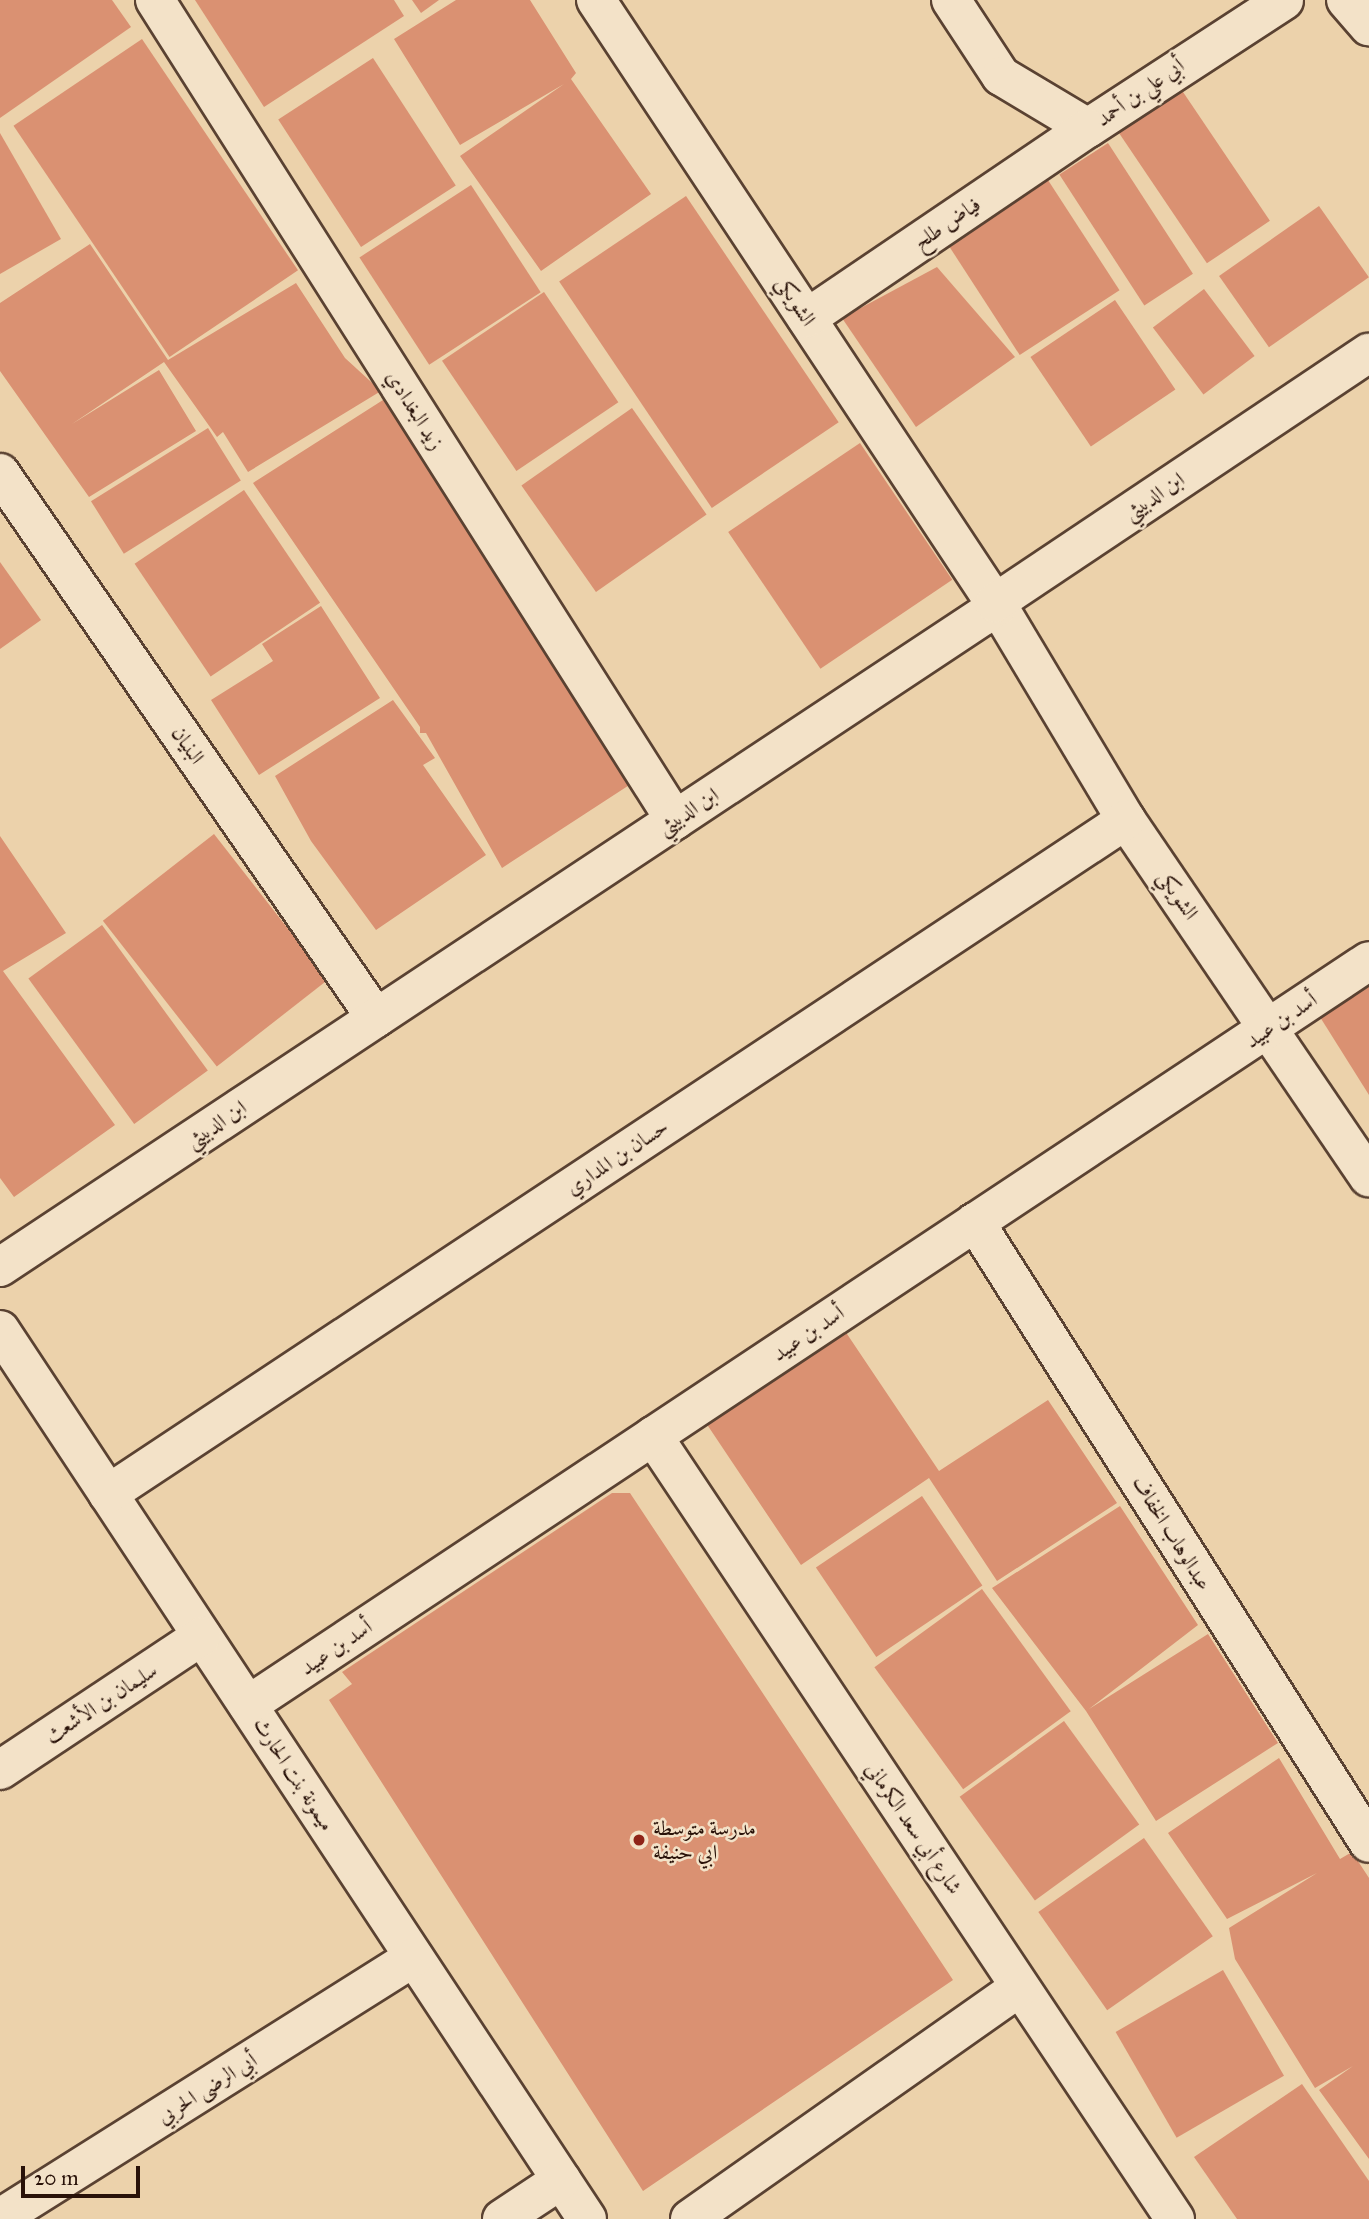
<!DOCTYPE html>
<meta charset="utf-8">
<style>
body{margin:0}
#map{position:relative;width:1369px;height:2219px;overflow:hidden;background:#ecd2ab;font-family:"IM FELL Great Primer",Amiri,serif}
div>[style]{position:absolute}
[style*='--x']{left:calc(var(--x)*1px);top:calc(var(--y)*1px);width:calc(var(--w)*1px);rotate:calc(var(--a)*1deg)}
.building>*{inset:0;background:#da9172;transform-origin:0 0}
.roads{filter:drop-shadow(2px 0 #5a4232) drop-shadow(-2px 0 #5a4232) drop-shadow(0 2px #5a4232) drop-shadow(0 -2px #5a4232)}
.minor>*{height:38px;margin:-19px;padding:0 19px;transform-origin:19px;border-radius:19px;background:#f3e2c8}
.dots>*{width:19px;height:19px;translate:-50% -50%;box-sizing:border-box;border:4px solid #f3e2c8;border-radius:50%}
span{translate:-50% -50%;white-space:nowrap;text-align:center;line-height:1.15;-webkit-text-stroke:5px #f3e2c8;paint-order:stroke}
.street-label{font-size:21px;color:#291209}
.poi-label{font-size:21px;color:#291209}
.left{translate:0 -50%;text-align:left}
.scale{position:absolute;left:21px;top:2166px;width:119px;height:32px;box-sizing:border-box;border:4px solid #291209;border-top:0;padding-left:9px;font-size:21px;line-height:24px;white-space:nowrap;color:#291209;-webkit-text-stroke:5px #f3e2c8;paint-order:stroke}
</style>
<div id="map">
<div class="building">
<i style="clip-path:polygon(0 0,112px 0,131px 27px,0 118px)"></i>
<i style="clip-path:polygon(195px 0,394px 0,404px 16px,264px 107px)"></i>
<i style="clip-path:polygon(412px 0,439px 0,421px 13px)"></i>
<i style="clip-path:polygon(456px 0,530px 0,576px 73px,571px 79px,651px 194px,541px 271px,460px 156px,564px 84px,460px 145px,394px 39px)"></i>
<i style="left:142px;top:39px;width:279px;height:155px;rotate:56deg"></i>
<i style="left:373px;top:58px;width:152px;height:113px;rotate:57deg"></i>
<i style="left:1181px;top:89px;width:159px;height:76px;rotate:56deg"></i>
<i style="clip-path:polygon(0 133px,61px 239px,0 274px)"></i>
<i style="left:1108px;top:143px;width:156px;height:58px;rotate:57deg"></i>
<i style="left:1046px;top:177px;width:135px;height:119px;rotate:57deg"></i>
<i style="left:471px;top:185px;width:128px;height:133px;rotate:57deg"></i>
<i style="left:686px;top:196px;width:273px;height:153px;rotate:56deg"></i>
<i style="left:1319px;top:206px;width:87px;height:122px;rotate:55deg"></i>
<i style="clip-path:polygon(90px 244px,168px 360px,296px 283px,345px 358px,381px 391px,248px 472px,223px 432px,217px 437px,164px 362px,72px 424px,159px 370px,196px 431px,89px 497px,0 371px,0 303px)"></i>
<i style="clip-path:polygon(937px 267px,1015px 357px,916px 427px,842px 318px)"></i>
<i style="left:1204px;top:289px;width:84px;height:64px;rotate:53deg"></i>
<i style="left:544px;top:292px;width:133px;height:123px;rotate:56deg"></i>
<i style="left:1115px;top:300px;width:108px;height:102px;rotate:56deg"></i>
<i style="clip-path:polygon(383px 400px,637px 780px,502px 868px,426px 733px,420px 733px,420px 727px,519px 665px,420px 727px,253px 483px)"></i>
<i style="left:632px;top:408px;width:130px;height:135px;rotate:55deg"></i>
<i style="left:208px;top:428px;width:62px;height:138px;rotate:58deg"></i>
<i style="left:860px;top:443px;width:165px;height:159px;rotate:56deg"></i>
<i style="left:244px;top:490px;width:136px;height:132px;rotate:56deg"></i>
<i style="clip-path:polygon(0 562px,41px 620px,0 649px)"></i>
<i style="clip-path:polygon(321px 606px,380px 698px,259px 775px,211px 700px,273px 661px,262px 644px)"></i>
<i style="clip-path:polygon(393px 700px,435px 758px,423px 765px,486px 855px,376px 930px,311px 841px,275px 776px)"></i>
<i style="left:214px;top:834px;width:185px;height:141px;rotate:52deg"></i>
<i style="clip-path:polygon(0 836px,66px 933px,3px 971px,115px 1125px,14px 1197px,0 1178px)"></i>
<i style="left:102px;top:925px;width:180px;height:91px;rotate:54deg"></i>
<i style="clip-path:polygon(1369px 986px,1369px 1095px,1320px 1017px)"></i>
<i style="clip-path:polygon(845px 1331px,939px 1471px,1048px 1400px,1117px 1503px,997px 1581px,929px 1478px,801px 1565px,706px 1423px)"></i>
<i style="clip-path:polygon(612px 1493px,630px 1493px,953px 1980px,643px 2191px,329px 1700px,352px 1684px,342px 1672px)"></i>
<i style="left:922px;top:1496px;width:108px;height:128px;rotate:56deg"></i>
<i style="clip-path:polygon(1120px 1506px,1198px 1625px,1089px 1709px,1208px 1634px,1278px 1743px,1156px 1821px,1086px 1711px,992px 1588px)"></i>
<i style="left:982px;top:1589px;width:151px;height:133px;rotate:54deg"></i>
<i style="left:1064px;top:1721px;width:128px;height:129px;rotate:54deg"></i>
<i style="clip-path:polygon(1279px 1758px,1340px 1859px,1352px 1852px,1369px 1878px,1369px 2159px,1319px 2090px,1353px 2066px,1315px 2088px,1235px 1959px,1229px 1928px,1317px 1873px,1227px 1919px,1168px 1833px)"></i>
<i style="left:1144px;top:1838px;width:120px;height:129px;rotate:55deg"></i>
<i style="left:1223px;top:1970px;width:122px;height:124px;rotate:60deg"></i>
<i style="clip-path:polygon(1302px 2084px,1369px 2181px,1369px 2219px,1237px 2219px,1194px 2157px)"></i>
</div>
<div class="roads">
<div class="minor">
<i style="--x:155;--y:0;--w:971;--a:57.62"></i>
<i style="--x:596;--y:0;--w:723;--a:56.51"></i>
<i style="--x:951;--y:0;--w:91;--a:56.7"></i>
<i style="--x:1001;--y:76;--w:101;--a:30.9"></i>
<i style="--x:1088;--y:128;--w:234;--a:-33.1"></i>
<i style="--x:1346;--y:0;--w:35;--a:49"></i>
<i style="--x:807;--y:318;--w:339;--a:-34.1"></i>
<i style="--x:0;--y:473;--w:662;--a:55.4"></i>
<i style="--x:998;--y:606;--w:249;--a:59.1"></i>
<i style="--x:1126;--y:820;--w:432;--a:55.8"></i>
<i style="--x:975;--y:1222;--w:735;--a:57.61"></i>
<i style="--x:0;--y:1267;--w:1197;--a:-33.52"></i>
<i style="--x:998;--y:606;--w:4;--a:-135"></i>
<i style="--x:995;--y:603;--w:450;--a:-33.8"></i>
<i style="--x:0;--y:1330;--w:1065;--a:56.56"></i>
<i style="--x:653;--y:1436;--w:941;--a:56.31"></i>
<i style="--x:108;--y:1494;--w:1221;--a:-33.51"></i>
<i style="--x:248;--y:1705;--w:1345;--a:-33.57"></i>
<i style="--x:0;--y:1770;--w:242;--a:-33.6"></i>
<i style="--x:0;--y:2218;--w:489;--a:-32.2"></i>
<i style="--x:502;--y:2219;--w:71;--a:-33.5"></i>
<i style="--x:690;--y:2219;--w:403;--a:-35.1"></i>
</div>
</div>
<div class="dots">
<i style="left:639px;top:1840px;background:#8f2418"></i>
</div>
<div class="street-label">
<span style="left:1140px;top:92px;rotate:-35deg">أبي علي بن أحمد</span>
<span style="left:947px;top:223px;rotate:-34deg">فياض طلح</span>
<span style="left:796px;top:301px;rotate:57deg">الشويكي</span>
<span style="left:415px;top:410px;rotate:58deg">زيد البغدادي</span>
<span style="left:1154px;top:496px;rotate:-34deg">ابن الدبيثي</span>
<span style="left:188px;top:745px;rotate:55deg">البنيان</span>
<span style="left:688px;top:811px;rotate:-33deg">ابن الدبيثي</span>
<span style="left:1178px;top:895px;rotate:55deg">الشويكي</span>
<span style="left:1281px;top:1020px;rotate:-34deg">أسد بن عبيد</span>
<span style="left:216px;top:1124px;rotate:-34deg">ابن الدبيثي</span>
<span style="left:617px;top:1157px;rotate:-34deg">حسان بن المداري</span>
<span style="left:808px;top:1333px;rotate:-34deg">أسد بن عبيد</span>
<span style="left:1172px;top:1533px;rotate:58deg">عبدالوهاب الخفاف</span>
<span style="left:336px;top:1647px;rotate:-34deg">أسد بن عبيد</span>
<span style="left:101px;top:1703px;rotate:-33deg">سليمان بن الأشعث</span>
<span style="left:294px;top:1774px;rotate:57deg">ميمونة بنت الحارث</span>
<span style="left:914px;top:1828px;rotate:56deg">شارع أبي سعد الكرماني</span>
<span style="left:207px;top:2088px;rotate:-32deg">أبي الرضى الحربي</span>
</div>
<div class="poi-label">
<span class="left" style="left:653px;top:1840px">مدرسة متوسطة<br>ابي حنيفة</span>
</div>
<div class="scale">20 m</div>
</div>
